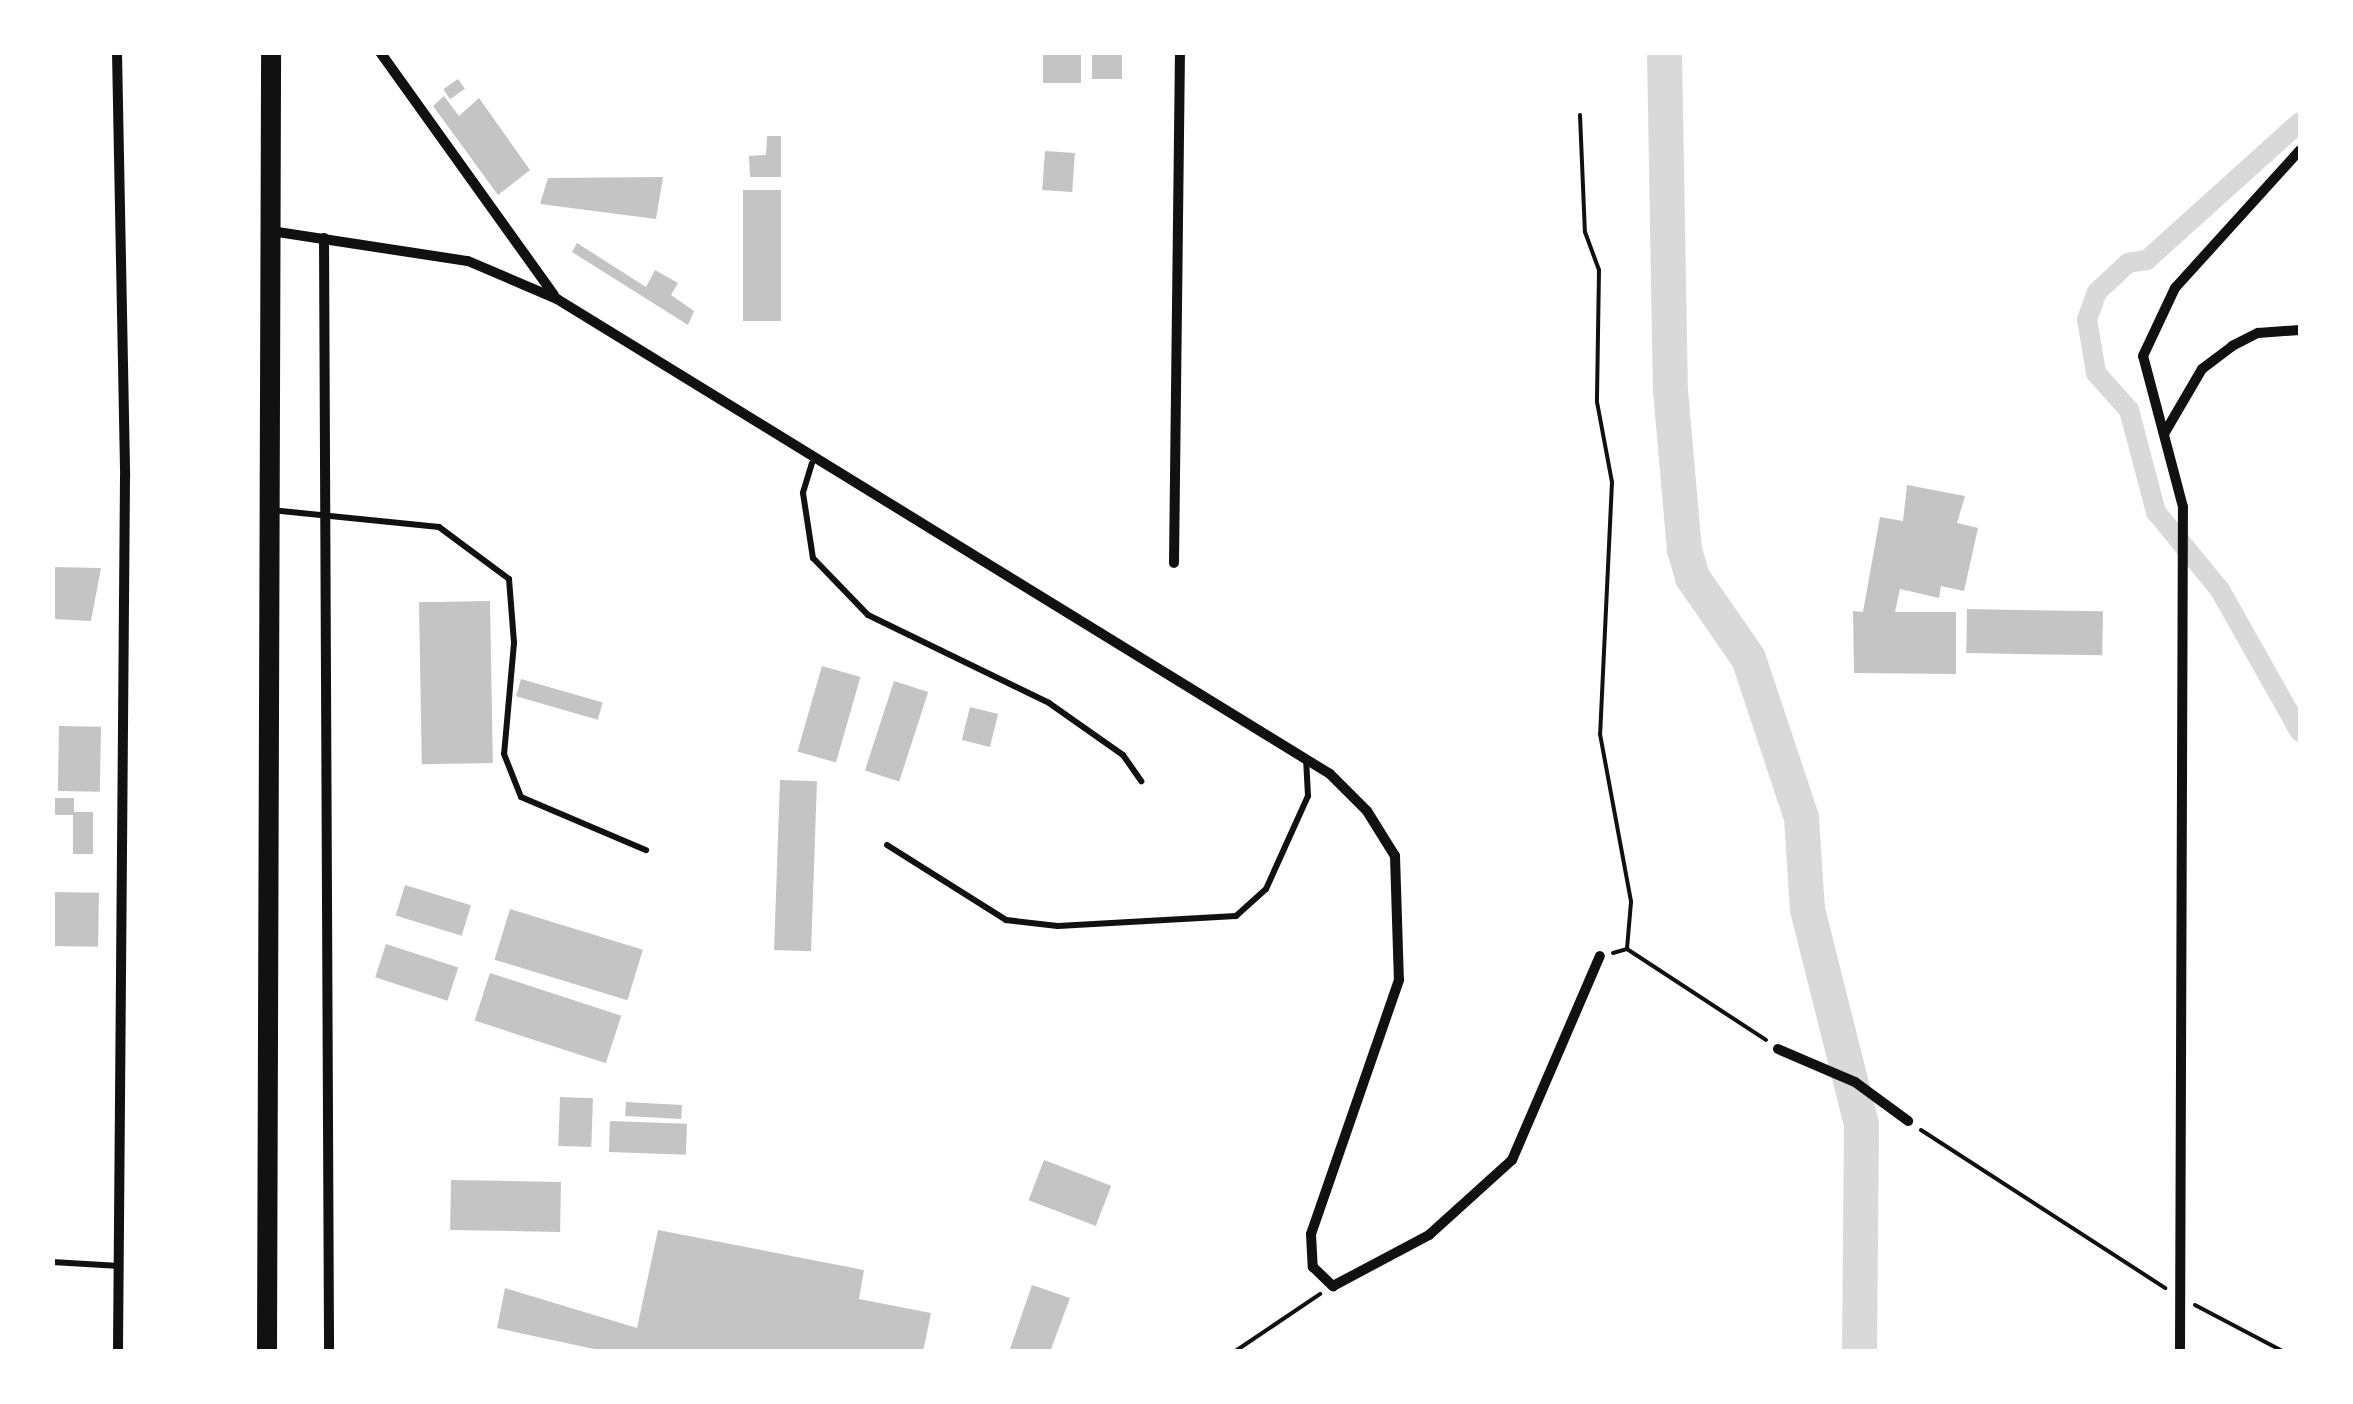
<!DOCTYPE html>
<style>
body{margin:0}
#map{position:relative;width:2353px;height:1404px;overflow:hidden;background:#fff;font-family:Lato,sans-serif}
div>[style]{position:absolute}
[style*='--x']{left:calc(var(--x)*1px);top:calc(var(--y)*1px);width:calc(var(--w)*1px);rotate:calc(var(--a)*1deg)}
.canal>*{height:20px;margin:-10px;padding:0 10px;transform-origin:10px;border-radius:10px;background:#d9d9d9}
.river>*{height:35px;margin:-17.5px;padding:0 17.5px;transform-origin:17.5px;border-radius:17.5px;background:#d9d9d9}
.building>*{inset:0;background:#c4c4c4;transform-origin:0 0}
.path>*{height:4px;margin:-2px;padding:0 2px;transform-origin:2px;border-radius:2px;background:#111}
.service>*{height:6px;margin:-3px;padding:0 3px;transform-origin:3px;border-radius:3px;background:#111}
.minor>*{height:10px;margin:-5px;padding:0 5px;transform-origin:5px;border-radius:5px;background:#111}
.trunk>*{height:20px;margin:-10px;padding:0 10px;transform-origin:10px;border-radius:10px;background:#111}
span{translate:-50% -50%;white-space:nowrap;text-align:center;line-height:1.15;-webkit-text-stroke:8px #fff;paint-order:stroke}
.frame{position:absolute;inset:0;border:55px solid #fff;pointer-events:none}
</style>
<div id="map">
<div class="canal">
<i style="--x:2300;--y:122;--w:206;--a:138"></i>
<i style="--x:2147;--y:260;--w:19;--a:171"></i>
<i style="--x:2128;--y:263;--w:42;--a:136.9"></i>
<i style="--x:2097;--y:292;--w:29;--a:110"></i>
<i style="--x:2087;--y:319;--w:55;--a:80.5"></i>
<i style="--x:2096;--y:373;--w:50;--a:48.3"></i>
<i style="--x:2129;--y:410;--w:106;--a:75.2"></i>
<i style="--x:2156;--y:512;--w:101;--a:50.6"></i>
<i style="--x:2220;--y:590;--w:163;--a:60.6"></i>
</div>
<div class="river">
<i style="--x:1664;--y:52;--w:338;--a:89"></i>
<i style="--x:1670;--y:390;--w:160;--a:85"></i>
<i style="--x:1684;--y:549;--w:29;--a:74"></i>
<i style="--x:1692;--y:577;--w:98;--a:55.3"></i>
<i style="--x:1748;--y:658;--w:168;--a:71.6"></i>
<i style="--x:1801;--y:817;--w:92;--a:86.3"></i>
<i style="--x:1807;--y:909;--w:222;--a:75.9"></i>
<i style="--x:1861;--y:1124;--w:228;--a:90.5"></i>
</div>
<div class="building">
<i style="left:1043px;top:52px;width:38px;height:31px"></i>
<i style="left:1092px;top:55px;width:30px;height:24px"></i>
<i style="left:458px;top:79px;width:12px;height:18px;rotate:55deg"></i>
<i style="clip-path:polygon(444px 96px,459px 116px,479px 98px,530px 170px,498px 195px,433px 106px)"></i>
<i style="clip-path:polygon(767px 136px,781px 136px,781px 177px,750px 177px,749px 156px,766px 155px)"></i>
<i style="left:1045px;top:151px;width:30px;height:39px;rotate:4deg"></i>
<i style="clip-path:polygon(663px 177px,656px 219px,540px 204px,548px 178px)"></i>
<i style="left:781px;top:190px;width:131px;height:38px;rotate:90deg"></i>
<i style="clip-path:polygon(577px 243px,646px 287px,655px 270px,678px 283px,671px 295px,694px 311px,688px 325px,572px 252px)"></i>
<i style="clip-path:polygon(1907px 485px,1965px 496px,1957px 523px,1978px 528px,1964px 591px,1941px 586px,1939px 598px,1900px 589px,1895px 612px,1956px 612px,1956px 674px,1854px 673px,1853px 611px,1863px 612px,1880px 517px,1903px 521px)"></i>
<i style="clip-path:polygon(52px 567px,101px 568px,91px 621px,52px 619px)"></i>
<i style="left:490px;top:601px;width:162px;height:71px;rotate:89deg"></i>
<i style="left:1967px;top:609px;width:136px;height:44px;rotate:1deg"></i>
<i style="left:822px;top:666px;width:40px;height:89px;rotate:16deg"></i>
<i style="left:521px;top:679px;width:85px;height:18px;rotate:16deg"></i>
<i style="left:894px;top:681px;width:36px;height:94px;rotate:18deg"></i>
<i style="left:970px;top:707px;width:29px;height:34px;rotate:14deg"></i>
<i style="left:59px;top:726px;width:42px;height:65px;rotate:1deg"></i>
<i style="left:780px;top:780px;width:37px;height:170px;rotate:2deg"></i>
<i style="left:54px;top:798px;width:20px;height:17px"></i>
<i style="left:93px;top:812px;width:42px;height:20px;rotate:90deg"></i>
<i style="left:405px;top:885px;width:69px;height:32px;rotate:17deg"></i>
<i style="left:52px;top:892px;width:47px;height:54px;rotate:1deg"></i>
<i style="left:510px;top:909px;width:139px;height:53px;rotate:17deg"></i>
<i style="left:386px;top:944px;width:76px;height:35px;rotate:18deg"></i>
<i style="left:490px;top:973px;width:138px;height:50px;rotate:18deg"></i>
<i style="left:560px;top:1097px;width:33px;height:49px;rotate:2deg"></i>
<i style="left:626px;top:1102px;width:56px;height:14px;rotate:3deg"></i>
<i style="left:610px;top:1121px;width:77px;height:31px;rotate:2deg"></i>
<i style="left:1044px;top:1160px;width:72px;height:43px;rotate:21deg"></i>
<i style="left:451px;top:1180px;width:110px;height:50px;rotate:1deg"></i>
<i style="clip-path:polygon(658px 1230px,864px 1270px,859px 1299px,931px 1313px,923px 1352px,608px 1352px,497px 1328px,505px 1288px,637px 1328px)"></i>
<i style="clip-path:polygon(1032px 1285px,1070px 1298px,1050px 1352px,1009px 1352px)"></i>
</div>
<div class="path">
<i style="--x:1580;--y:115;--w:117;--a:87.6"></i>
<i style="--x:1585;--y:232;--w:40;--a:69.8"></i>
<i style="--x:1599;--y:270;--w:132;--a:90.9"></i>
<i style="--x:1597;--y:402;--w:81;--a:79.4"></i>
<i style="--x:1612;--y:482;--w:252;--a:92.7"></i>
<i style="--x:1600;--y:734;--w:171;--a:79.5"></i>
<i style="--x:1631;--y:902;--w:47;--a:94.9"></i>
<i style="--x:1613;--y:953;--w:15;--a:-16"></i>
<i style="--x:1627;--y:949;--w:166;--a:33.2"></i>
<i style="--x:1921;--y:1130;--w:291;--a:32.9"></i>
<i style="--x:2195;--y:1305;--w:101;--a:27.8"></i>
<i style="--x:1234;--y:1352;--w:104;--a:-34"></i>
</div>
<div class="service">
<i style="--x:812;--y:463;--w:31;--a:107"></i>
<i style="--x:803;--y:493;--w:66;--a:81.3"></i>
<i style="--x:813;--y:558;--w:79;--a:46"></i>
<i style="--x:868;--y:615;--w:201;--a:25.9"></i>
<i style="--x:1049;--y:703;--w:90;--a:35.1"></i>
<i style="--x:1123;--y:755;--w:32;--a:55"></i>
<i style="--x:271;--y:510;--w:169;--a:5.8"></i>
<i style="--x:439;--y:527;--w:87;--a:36.6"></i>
<i style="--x:509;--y:579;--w:64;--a:85.5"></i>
<i style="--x:514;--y:643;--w:111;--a:95.1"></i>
<i style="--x:504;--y:754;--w:46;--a:68.4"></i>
<i style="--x:521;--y:797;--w:136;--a:23"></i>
<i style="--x:887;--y:845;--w:141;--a:32.2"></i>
<i style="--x:1006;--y:920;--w:52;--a:6.6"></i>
<i style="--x:1058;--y:926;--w:178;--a:-3.2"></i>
<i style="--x:1236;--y:916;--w:40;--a:-42"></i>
<i style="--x:1266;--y:889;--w:102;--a:-65.7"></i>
<i style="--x:1308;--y:796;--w:35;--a:-93"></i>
<i style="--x:52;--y:1262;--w:68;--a:3.4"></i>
</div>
<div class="minor">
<i style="--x:117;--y:52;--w:425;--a:88.9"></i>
<i style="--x:125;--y:477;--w:875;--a:90.46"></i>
<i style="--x:380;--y:52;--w:299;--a:54.4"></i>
<i style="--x:271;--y:231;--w:199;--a:8.7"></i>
<i style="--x:468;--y:261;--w:97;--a:23.1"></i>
<i style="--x:557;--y:299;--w:907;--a:31.57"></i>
<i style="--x:1330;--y:774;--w:52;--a:45"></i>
<i style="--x:1367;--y:811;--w:53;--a:58.1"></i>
<i style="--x:1395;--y:856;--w:124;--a:88.2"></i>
<i style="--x:1399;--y:980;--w:269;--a:109.1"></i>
<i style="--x:1311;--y:1234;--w:33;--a:87"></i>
<i style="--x:1313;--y:1267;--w:28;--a:44"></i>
<i style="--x:1333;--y:1286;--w:109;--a:-28"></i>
<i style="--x:1429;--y:1235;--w:112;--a:-42.1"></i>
<i style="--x:1512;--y:1160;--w:222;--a:-66.7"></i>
<i style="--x:324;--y:238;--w:1114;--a:89.74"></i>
<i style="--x:2164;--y:434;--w:75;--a:-59.7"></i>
<i style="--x:2202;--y:369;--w:38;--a:-37"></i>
<i style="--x:2232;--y:346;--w:29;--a:-27"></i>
<i style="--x:2258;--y:333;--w:42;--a:-4.1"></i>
<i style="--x:1174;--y:563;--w:511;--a:-89.33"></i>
<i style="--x:1778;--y:1049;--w:84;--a:23.2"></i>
<i style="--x:1855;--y:1082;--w:66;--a:36.3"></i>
<i style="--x:2180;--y:1352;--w:845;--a:-89.8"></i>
<i style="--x:2183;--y:507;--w:156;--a:-104.8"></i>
<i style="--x:2143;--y:356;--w:75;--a:-64.8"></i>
<i style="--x:2175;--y:288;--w:186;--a:-47.8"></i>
</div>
<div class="trunk">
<i style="--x:267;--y:1352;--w:1300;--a:-89.82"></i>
</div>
<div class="frame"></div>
</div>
